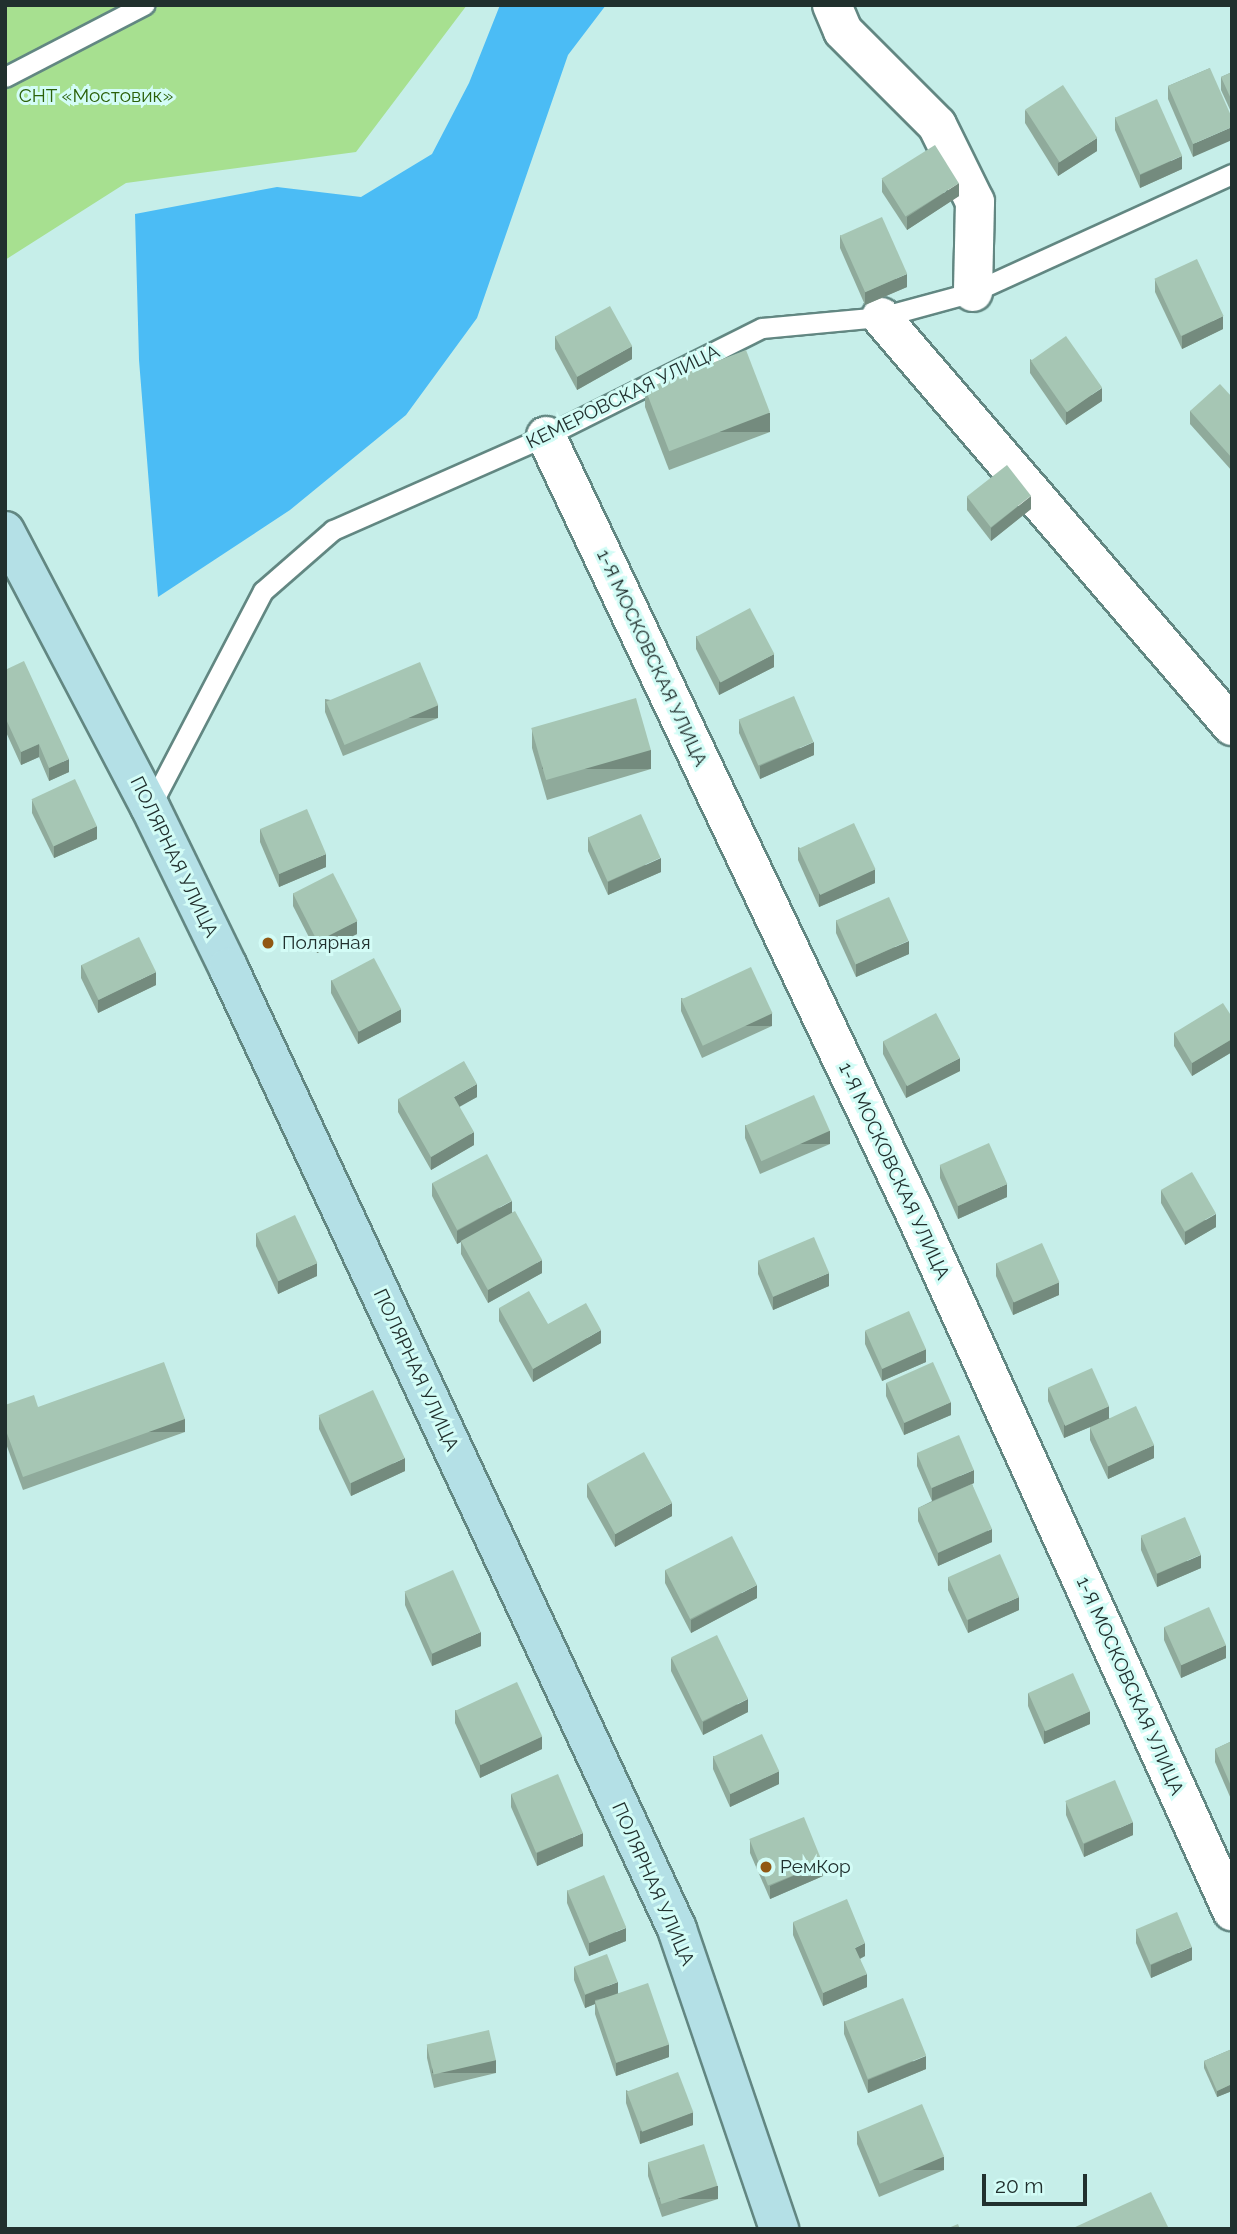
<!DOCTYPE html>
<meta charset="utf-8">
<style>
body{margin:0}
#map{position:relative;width:1237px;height:2234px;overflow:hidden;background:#c6eee9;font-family:Raleway,sans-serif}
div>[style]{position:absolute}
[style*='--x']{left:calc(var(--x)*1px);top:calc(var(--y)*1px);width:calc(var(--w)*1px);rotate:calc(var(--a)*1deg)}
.green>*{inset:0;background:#a7e090}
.water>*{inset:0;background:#4bbcf5}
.roads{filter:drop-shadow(2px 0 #628782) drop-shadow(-2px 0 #628782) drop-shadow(0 2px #628782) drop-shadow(0 -2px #628782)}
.lane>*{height:19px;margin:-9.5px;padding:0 9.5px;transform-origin:9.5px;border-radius:9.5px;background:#fff}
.street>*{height:38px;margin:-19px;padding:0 19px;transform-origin:19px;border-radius:19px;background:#fff}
.secondary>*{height:38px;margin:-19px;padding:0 19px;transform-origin:19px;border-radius:19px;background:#b4e0e6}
.wall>*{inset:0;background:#8faa9b}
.shaded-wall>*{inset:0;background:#748b7e;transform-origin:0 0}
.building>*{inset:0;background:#a6c6b4;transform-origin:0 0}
.dots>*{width:19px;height:19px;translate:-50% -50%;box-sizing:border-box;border:4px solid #d3fcf6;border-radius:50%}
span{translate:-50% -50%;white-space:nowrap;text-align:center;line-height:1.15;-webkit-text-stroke:6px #d3fcf6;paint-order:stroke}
.park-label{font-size:19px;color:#2b6109}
.street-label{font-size:19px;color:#21302e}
.poi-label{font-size:19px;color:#21302e}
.left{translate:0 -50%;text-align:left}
.frame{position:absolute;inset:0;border:7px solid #21302e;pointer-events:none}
.scale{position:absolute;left:982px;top:2174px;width:105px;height:32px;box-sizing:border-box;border:4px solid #21302e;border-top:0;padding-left:9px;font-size:21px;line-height:24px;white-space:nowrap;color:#21302e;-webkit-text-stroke:5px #d3fcf6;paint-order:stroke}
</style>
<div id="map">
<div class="green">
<i style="clip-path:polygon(5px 5px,467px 5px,356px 152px,126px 183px,5px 260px)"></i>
</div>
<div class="water">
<i style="clip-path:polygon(500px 5px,606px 5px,568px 55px,477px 318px,406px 415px,290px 510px,158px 597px,139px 360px,135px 214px,277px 187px,361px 197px,432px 154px,469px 83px)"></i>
</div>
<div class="roads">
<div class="lane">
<i style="--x:5;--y:77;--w:157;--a:-27.4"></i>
<i style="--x:150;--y:807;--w:244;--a:-62.4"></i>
<i style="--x:263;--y:591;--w:93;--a:-41.1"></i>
<i style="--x:333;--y:530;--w:233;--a:-23.8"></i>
<i style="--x:546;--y:436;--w:241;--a:-26.6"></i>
<i style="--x:762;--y:328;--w:120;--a:-5.3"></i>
<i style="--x:881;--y:317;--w:95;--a:-15.2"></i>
<i style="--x:973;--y:292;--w:285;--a:-24.5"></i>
</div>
<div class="street">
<i style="--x:832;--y:5;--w:28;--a:67"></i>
<i style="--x:843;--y:31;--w:133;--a:45"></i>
<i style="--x:937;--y:125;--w:86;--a:63.7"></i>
<i style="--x:975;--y:202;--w:90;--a:91.3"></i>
<i style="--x:881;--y:317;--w:539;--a:49.36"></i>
<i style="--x:546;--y:436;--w:860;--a:64.6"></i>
<i style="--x:915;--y:1213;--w:767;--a:65.57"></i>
</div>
<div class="secondary">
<i style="--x:5;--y:531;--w:312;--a:62.3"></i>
<i style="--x:150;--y:807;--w:178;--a:64"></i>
<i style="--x:228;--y:967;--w:1062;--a:64.98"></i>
<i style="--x:677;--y:1929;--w:317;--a:71.2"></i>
</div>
</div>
<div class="wall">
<i style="clip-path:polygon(1210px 68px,1193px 157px,1168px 99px,1168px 86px)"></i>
<i style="clip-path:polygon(1232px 72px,1232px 114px,1221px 90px,1221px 77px)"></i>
<i style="clip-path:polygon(1025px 110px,1097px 151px,1058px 176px,1025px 123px)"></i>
<i style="clip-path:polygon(1115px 117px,1182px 169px,1140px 188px,1115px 130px)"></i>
<i style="clip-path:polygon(882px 179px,959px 196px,907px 230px,882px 192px)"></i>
<i style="clip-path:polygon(840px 235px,907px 287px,865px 305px,840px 248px)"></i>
<i style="clip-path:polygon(1155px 279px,1223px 329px,1182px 349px,1155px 292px)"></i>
<i style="clip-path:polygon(555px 336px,632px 359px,577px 390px,555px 349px)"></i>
<i style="clip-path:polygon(1030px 359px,1102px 401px,1066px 425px,1030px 373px)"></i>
<i style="clip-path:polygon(645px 388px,770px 432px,669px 470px,645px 407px)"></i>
<i style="clip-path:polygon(1232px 397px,1232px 471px,1190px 424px,1190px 411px)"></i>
<i style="clip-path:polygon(967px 497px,1031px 509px,991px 541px,967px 510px)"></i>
<i style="clip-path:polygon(696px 636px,774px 667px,719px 695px,696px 649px)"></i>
<i style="clip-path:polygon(5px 670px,69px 772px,49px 781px,39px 757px,21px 765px,5px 730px)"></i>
<i style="clip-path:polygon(325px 699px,438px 718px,343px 756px,325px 712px)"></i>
<i style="clip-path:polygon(739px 720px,814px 755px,760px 779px,739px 733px)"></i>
<i style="clip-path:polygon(532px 729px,651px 769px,547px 800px,532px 748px)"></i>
<i style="clip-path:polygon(32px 800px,97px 839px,54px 858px,32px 813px)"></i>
<i style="clip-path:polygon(260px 829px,326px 867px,279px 887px,260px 842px)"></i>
<i style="clip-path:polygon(588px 837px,661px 872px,608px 895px,588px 851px)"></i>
<i style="clip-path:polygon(798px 847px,875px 883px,819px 907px,798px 860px)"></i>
<i style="clip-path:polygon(293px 893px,357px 934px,317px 953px,293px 906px)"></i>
<i style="clip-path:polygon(836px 920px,909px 954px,856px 977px,836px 933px)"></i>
<i style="clip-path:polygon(81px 965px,156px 985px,98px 1013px,81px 978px)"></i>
<i style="clip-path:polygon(331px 980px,401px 1022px,358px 1044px,331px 993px)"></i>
<i style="clip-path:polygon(681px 998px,772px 1026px,702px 1058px,681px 1011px)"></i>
<i style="clip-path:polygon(1232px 1017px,1232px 1052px,1192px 1076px,1174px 1046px,1174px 1033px)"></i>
<i style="clip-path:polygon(883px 1041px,960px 1071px,906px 1098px,883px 1054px)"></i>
<i style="clip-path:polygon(477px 1097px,459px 1106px,474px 1145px,431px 1170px,398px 1112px,398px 1099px)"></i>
<i style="clip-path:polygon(745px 1125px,830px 1144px,760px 1174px,745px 1138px)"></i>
<i style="clip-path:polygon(940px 1165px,1007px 1197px,958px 1219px,940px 1178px)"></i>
<i style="clip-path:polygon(432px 1183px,512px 1212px,542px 1273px,488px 1303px,461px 1254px,461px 1242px,457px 1244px,432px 1196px)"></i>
<i style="clip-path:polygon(1161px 1190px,1216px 1227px,1185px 1245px,1161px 1203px)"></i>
<i style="clip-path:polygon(256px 1233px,317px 1276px,278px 1294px,256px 1246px)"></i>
<i style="clip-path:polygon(758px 1261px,829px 1286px,773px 1310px,758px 1274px)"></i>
<i style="clip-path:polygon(996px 1263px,1059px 1295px,1013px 1315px,996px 1276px)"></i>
<i style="clip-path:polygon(499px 1308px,548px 1324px,601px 1343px,533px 1382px,499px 1321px)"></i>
<i style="clip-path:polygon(865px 1331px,926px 1362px,882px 1381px,865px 1344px)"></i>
<i style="clip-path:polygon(886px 1383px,951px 1415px,904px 1435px,886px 1396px)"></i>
<i style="clip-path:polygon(1048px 1388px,1109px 1418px,1154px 1458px,1108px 1479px,1090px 1440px,1090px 1427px,1064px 1438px,1048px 1401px)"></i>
<i style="clip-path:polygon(5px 1405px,38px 1407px,185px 1432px,23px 1490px,5px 1441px)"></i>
<i style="clip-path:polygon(319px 1416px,405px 1471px,351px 1496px,319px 1429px)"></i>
<i style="clip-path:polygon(917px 1453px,974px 1483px,972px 1484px,992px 1542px,938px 1566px,918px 1521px,918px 1508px,932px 1501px,917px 1466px)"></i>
<i style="clip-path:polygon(587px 1484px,672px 1516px,615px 1547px,587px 1497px)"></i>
<i style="clip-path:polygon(1141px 1537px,1201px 1568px,1157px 1587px,1141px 1550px)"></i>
<i style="clip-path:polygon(665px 1570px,757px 1598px,691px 1633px,665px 1583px)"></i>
<i style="clip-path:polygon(948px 1577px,1019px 1610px,968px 1633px,948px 1590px)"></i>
<i style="clip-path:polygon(405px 1592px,481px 1646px,432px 1666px,405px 1605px)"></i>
<i style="clip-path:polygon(1164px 1627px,1226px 1658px,1181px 1678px,1164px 1640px)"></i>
<i style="clip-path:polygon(671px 1658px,748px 1712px,703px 1735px,671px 1671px)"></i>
<i style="clip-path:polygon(1028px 1693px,1090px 1724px,1044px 1744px,1028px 1706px)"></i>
<i style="clip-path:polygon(455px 1710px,542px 1749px,480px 1778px,455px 1723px)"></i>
<i style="clip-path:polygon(1232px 1741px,1232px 1798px,1231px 1799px,1215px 1762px,1215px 1749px)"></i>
<i style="clip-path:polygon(713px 1756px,779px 1784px,730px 1807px,713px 1769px)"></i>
<i style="clip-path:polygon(511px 1794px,583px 1846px,537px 1866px,511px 1807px)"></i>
<i style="clip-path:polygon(1066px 1802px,1133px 1835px,1084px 1857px,1066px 1815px)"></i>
<i style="clip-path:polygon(750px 1840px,823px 1876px,770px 1899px,750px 1853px)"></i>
<i style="clip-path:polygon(567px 1890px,626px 1941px,589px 1956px,567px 1903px)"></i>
<i style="clip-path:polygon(793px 1922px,865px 1956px,860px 1959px,867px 1987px,823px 2006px,793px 1935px)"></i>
<i style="clip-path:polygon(1136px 1930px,1192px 1960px,1151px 1978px,1136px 1943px)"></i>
<i style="clip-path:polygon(574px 1967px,618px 1993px,669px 2057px,616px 2076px,595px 2014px,595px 2004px,585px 2008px,574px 1980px)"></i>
<i style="clip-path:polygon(844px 2021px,926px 2069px,868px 2093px,844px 2034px)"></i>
<i style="clip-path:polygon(427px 2045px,496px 2073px,434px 2088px,427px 2058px)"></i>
<i style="clip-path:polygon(1232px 2049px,1232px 2091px,1217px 2097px,1204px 2068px,1204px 2061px)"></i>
<i style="clip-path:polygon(626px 2090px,693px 2125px,640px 2144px,626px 2103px)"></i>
<i style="clip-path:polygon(857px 2131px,944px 2170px,879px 2197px,857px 2144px)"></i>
<i style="clip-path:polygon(648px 2163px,718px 2199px,662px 2217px,648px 2176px)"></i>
</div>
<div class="shaded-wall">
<i style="clip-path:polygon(1232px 127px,1232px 140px,1193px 157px,1193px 144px)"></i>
<i style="clip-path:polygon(1097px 138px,1097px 151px,1058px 176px,1058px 163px)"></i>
<i style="clip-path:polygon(1182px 156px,1182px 169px,1140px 188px,1140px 175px)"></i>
<i style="clip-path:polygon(959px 183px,959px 196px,907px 230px,907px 217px)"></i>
<i style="clip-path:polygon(907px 274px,907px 287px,865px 305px,865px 292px)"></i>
<i style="clip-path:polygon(1223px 316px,1223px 329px,1182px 349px,1182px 336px)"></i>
<i style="clip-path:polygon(632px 346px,632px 359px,577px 390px,577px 377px)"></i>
<i style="clip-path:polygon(1102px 388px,1102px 401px,1066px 425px,1066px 412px)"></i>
<i style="left:770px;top:413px;width:19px;height:108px;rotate:90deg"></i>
<i style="clip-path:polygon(1031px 496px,1031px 509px,991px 541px,991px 528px)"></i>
<i style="clip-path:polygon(774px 654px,774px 667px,719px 695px,719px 682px)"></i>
<i style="left:438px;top:705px;width:13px;height:102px;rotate:90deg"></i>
<i style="clip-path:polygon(814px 742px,814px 755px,760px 779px,760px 766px)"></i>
<i style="clip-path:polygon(39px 744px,39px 757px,21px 765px,21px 752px)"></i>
<i style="left:651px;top:750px;width:19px;height:109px;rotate:90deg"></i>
<i style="clip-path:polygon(69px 759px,69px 772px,49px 781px,49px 768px)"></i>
<i style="clip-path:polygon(97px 826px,97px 839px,54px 858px,54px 845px)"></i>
<i style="clip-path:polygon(326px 854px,326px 867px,279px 887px,279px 874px)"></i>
<i style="clip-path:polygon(661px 858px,661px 872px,608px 895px,608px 882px)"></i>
<i style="clip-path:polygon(875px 869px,875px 883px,819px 907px,819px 894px)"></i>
<i style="clip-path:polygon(357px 921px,357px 934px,317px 953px,317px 940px)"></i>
<i style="clip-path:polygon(909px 941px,909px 954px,856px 977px,856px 964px)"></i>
<i style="clip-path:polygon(156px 972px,156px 985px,98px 1013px,98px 1000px)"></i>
<i style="clip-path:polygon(401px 1009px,401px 1022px,358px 1044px,358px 1031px)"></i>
<i style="left:772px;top:1013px;width:13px;height:77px;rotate:90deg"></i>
<i style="clip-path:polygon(1232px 1039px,1232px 1052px,1192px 1076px,1192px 1063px)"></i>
<i style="clip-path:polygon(960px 1058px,960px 1071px,906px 1098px,906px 1085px)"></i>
<i style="clip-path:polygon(477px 1084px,477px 1097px,454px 1110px,454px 1097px)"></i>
<i style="left:830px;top:1131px;width:13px;height:76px;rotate:90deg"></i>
<i style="clip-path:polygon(474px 1132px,474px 1145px,431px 1170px,431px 1157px)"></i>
<i style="clip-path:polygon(1007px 1184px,1007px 1197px,958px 1219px,958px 1206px)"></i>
<i style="clip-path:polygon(512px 1201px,512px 1214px,457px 1244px,457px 1231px)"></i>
<i style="clip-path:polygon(1216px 1214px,1216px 1227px,1185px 1245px,1185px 1232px)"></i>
<i style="clip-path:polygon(542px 1260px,542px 1273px,488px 1303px,488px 1290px)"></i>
<i style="clip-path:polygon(317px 1263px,317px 1276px,278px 1294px,278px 1281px)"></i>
<i style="clip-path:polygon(829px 1273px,829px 1286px,773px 1310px,773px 1297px)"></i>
<i style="clip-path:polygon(1059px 1282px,1059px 1295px,1013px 1315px,1013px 1302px)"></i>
<i style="clip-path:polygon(601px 1330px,601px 1343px,533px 1382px,533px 1369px)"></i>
<i style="clip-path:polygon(926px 1349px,926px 1362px,882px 1381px,882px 1368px)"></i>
<i style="clip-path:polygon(951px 1402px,951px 1415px,904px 1435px,904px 1422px)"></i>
<i style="clip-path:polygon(1109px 1406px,1109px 1419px,1064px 1438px,1064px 1425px)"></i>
<i style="left:185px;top:1419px;width:13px;height:172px;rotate:90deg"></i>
<i style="clip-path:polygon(1154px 1445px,1154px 1458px,1108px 1479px,1108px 1466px)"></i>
<i style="clip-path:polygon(405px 1458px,405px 1471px,351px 1496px,351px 1483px)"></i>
<i style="clip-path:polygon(974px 1470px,974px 1483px,932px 1501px,932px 1488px)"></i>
<i style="clip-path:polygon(672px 1503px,672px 1516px,615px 1547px,615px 1534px)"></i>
<i style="clip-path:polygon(992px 1529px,992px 1542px,938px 1566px,938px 1553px)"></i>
<i style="clip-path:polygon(1201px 1555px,1201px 1568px,1157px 1587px,1157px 1574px)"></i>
<i style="clip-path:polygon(757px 1585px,757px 1598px,691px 1633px,691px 1620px)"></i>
<i style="clip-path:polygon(1019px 1597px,1019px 1610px,968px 1633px,968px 1620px)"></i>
<i style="clip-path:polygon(481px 1632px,481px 1646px,432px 1666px,432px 1653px)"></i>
<i style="clip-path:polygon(1226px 1645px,1226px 1658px,1181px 1678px,1181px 1665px)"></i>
<i style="clip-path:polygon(748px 1699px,748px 1712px,703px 1735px,703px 1722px)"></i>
<i style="clip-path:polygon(1090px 1711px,1090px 1724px,1044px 1744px,1044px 1731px)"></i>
<i style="clip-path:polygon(542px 1736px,542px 1749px,480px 1778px,480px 1765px)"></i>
<i style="clip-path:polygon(779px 1771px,779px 1784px,730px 1807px,730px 1794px)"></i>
<i style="clip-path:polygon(1133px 1822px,1133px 1835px,1084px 1857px,1084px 1844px)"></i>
<i style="clip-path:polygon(583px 1833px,583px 1846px,537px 1866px,537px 1853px)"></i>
<i style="clip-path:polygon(823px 1863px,823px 1876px,770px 1899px,770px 1886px)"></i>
<i style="clip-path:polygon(626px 1928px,626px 1941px,589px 1956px,589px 1943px)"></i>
<i style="clip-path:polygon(865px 1943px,865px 1956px,855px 1961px,855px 1948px)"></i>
<i style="clip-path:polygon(1192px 1947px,1192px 1960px,1151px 1978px,1151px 1965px)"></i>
<i style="clip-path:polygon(867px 1974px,867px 1987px,823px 2006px,823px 1993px)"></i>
<i style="clip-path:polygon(618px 1982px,618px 1995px,595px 2000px,595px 2004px,585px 2008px,585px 1995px)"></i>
<i style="clip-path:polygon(669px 2044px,669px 2057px,616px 2076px,616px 2063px)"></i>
<i style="clip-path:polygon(926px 2056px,926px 2069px,868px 2093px,868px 2080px)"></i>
<i style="left:496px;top:2060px;width:13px;height:64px;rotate:90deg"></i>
<i style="clip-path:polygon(1232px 2084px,1232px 2091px,1217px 2097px,1217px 2091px)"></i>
<i style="clip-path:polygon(693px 2112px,693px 2125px,640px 2144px,640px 2131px)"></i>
<i style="left:944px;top:2157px;width:13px;height:70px;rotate:90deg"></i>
<i style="left:718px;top:2186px;width:13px;height:59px;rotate:90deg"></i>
</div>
<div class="building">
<i style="clip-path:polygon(1210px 68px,1232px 118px,1232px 127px,1193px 144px,1168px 86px)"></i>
<i style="clip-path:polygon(1232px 72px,1232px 101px,1221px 77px)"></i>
<i style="left:1063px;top:85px;width:63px;height:45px;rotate:57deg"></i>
<i style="left:1157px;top:99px;width:62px;height:46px;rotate:66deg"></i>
<i style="left:935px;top:145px;width:45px;height:63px;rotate:58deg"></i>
<i style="left:882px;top:217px;width:62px;height:46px;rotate:66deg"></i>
<i style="left:1197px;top:259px;width:63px;height:47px;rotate:65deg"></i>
<i style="left:610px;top:306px;width:46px;height:63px;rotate:61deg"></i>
<i style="left:1066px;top:336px;width:63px;height:43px;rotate:55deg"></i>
<i style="left:746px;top:350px;width:67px;height:108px;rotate:69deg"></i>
<i style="clip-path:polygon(1220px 384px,1232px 397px,1232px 458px,1190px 411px)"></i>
<i style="left:1007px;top:465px;width:39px;height:51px;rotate:52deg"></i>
<i style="left:750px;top:608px;width:52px;height:61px;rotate:62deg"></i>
<i style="clip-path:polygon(24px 661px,69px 759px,49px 768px,39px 744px,21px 752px,5px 717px,5px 670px)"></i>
<i style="left:420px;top:662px;width:47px;height:102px;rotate:67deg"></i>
<i style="left:794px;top:696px;width:50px;height:60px;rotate:67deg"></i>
<i style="left:636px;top:698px;width:54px;height:109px;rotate:74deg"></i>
<i style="left:75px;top:779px;width:52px;height:48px;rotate:65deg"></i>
<i style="left:307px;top:809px;width:49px;height:51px;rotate:67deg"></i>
<i style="left:641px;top:814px;width:48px;height:58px;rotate:66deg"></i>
<i style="left:854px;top:823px;width:51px;height:61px;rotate:65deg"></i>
<i style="left:333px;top:873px;width:54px;height:45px;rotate:63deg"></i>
<i style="left:889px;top:897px;width:48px;height:58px;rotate:66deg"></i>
<i style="left:139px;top:937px;width:39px;height:64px;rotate:64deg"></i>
<i style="left:374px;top:958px;width:58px;height:48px;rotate:62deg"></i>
<i style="left:751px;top:967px;width:51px;height:77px;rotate:65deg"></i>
<i style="clip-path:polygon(1223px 1003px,1232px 1017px,1232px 1039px,1192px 1063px,1174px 1033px)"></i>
<i style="left:936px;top:1013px;width:51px;height:60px;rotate:62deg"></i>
<i style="clip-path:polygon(464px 1061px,477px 1084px,454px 1097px,474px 1132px,431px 1157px,398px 1099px)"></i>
<i style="left:814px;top:1095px;width:39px;height:75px;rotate:66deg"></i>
<i style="left:989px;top:1143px;width:45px;height:54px;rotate:66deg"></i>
<i style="left:487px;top:1154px;width:53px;height:62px;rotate:62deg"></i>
<i style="left:1192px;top:1172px;width:48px;height:36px;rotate:60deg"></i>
<i style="left:515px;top:1211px;width:56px;height:62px;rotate:61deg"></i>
<i style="left:295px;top:1215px;width:53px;height:43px;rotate:65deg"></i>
<i style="left:814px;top:1237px;width:39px;height:61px;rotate:67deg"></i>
<i style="left:1042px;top:1243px;width:43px;height:50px;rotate:66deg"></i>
<i style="clip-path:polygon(529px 1291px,548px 1324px,586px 1303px,601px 1330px,533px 1369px,499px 1308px)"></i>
<i style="left:909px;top:1311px;width:42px;height:48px;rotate:66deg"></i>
<i style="clip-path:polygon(164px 1362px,185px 1419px,23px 1477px,5px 1428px,5px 1405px,34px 1395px,38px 1407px)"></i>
<i style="left:933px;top:1362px;width:44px;height:51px;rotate:66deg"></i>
<i style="left:1092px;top:1368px;width:42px;height:48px;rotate:66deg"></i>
<i style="left:373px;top:1390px;width:75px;height:60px;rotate:65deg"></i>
<i style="left:1136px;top:1406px;width:43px;height:51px;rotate:65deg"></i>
<i style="left:959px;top:1435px;width:38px;height:46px;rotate:67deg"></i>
<i style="left:644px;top:1452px;width:58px;height:65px;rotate:61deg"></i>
<i style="left:972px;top:1484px;width:49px;height:59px;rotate:66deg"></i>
<i style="left:1185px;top:1517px;width:41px;height:48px;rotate:67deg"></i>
<i style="left:732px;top:1536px;width:55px;height:75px;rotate:63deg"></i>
<i style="left:1000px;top:1554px;width:47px;height:57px;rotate:66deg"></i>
<i style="left:453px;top:1570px;width:68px;height:53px;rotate:66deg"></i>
<i style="left:1209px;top:1607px;width:42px;height:49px;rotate:66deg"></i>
<i style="left:717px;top:1635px;width:71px;height:51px;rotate:64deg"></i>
<i style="left:1073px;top:1673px;width:42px;height:49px;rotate:66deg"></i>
<i style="left:517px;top:1682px;width:60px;height:68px;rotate:65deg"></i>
<i style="left:762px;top:1734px;width:41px;height:54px;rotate:65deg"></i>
<i style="clip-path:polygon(1232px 1741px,1232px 1785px,1231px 1786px,1215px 1749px)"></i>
<i style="left:558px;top:1774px;width:64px;height:51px;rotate:67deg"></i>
<i style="left:1115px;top:1780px;width:46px;height:54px;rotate:67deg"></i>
<i style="left:804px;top:1817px;width:50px;height:59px;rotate:68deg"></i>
<i style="left:604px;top:1875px;width:57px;height:40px;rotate:67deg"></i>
<i style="clip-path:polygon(847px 1899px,865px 1943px,855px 1948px,867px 1974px,823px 1993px,793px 1922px)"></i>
<i style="left:1177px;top:1912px;width:38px;height:45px;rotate:67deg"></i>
<i style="left:607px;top:1954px;width:30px;height:35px;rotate:69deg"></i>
<i style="left:648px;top:1983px;width:65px;height:56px;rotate:71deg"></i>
<i style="left:903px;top:1998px;width:62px;height:63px;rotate:68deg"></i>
<i style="left:489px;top:2030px;width:31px;height:64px;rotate:77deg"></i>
<i style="clip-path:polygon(1232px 2049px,1232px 2084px,1217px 2091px,1204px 2061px)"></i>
<i style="left:678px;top:2072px;width:43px;height:55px;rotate:69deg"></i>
<i style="left:922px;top:2104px;width:57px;height:70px;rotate:67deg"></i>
<i style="left:704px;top:2144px;width:44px;height:59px;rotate:72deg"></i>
<i style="clip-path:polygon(1151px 2192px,1169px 2229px,1071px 2229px)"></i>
<i style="clip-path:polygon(958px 2224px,960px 2229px,946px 2229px)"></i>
</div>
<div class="dots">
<i style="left:268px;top:943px;background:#915813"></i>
<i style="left:766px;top:1867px;background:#915813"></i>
</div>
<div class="park-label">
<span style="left:96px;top:96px">СНТ «Мостовик»</span>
</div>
<div class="street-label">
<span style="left:623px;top:397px;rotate:-26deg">КЕМЕРОВСКАЯ УЛИЦА</span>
<span style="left:652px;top:658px;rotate:65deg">1-Я МОСКОВСКАЯ УЛИЦА</span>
<span style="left:174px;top:857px;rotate:64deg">ПОЛЯРНАЯ УЛИЦА</span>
<span style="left:894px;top:1171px;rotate:65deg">1-Я МОСКОВСКАЯ УЛИЦА</span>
<span style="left:416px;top:1370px;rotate:65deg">ПОЛЯРНАЯ УЛИЦА</span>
<span style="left:1130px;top:1686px;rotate:66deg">1-Я МОСКОВСКАЯ УЛИЦА</span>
<span style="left:653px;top:1884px;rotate:66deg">ПОЛЯРНАЯ УЛИЦА</span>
</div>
<div class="poi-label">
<span class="left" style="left:282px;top:943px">Полярная</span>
<span class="left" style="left:780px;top:1867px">РемКор</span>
</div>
<div class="frame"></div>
<div class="scale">20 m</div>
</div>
